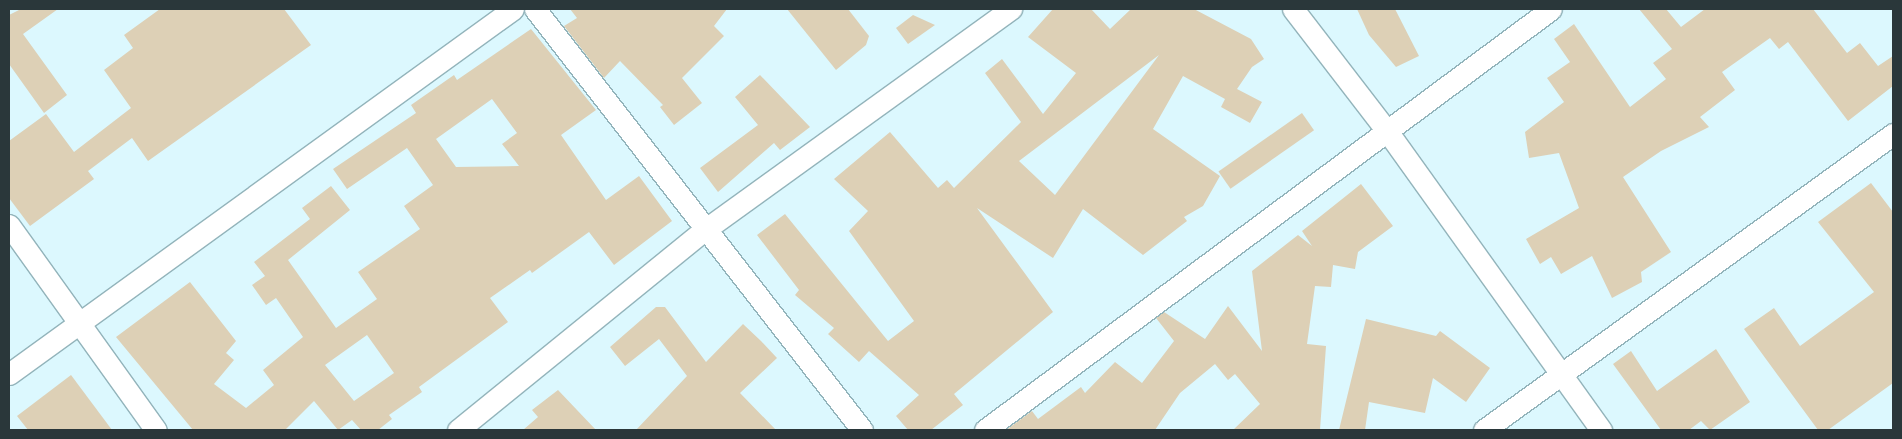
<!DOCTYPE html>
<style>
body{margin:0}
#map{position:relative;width:1902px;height:439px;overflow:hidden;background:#dcf8fe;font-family:Montserrat,sans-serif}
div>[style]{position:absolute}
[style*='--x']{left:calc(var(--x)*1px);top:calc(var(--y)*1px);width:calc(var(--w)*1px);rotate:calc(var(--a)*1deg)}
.building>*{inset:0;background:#ddd0b6;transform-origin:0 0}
.roads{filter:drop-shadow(1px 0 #93b4bb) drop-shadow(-1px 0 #93b4bb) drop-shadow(0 1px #93b4bb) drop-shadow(0 -1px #93b4bb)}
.street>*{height:21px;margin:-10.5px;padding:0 10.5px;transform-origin:10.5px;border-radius:10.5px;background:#fff}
span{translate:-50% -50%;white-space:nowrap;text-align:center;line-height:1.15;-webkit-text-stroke:5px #fff;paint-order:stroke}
.frame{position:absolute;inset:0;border:10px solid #2a373a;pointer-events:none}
</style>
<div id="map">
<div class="building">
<i style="clip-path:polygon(21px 9px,58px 9px,23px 34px,67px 95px,44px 113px,9px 64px,9px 15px)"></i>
<i style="clip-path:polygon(160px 9px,284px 9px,311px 45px,148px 161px,132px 138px,88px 171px,94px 179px,30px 226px,9px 198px,9px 141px,46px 114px,74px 152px,131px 108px,104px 70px,133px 48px,124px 35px)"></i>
<i style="clip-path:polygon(570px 9px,727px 9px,714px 26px,724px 36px,682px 78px,702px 103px,674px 125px,660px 107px,663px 105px,620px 61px,604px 78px,564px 26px,577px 18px)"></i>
<i style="clip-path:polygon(787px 9px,848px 9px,869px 36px,866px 45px,836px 70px)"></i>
<i style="clip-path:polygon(evenodd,1053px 9px,1091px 9px,1110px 29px,1131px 9px,1194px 9px,1251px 39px,1264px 59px,1252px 67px,1237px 89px,1262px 102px,1250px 123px,1221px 107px,1225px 99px,1183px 76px,1153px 129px,1220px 176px,1203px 206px,1184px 217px,1187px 221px,1143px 255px,1083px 209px,1053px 258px,977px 208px,1053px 312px,954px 394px,963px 405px,931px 430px,908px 430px,896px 416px,919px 395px,869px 351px,859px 362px,828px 334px,834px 328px,795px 295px,799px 290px,757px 235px,785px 214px,888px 341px,914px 321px,849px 231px,868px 211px,834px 179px,890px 132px,938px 188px,947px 180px,954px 188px,1021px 122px,985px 73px,1002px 59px,1043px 114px,1076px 73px,1028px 37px,1053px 9px,1159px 55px,1055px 195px,1019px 161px,1159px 55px)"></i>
<i style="clip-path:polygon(1357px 9px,1395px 9px,1419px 56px,1396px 67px,1369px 35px)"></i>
<i style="clip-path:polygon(1639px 9px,1666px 9px,1681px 27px,1705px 9px,1813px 9px,1847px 53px,1860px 43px,1878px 66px,1893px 56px,1893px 86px,1848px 121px,1788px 42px,1779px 49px,1770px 38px,1722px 72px,1735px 90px,1700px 117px,1709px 127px,1661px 151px,1623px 177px,1671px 252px,1641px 272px,1642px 282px,1612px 298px,1592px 256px,1561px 274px,1551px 257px,1540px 264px,1526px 239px,1579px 208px,1559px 153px,1529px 158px,1525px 132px,1564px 102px,1547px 78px,1570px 62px,1554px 39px,1574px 24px,1630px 107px,1666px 79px,1653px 63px,1672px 49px)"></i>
<i style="clip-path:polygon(913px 15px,935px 25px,908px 44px,896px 28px)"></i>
<i style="clip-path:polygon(evenodd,531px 29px,596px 110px,561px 135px,606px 200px,639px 176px,672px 221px,614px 265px,589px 232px,532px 273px,530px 270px,490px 298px,508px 322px,419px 387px,422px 392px,389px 415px,392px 419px,378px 430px,361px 430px,352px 420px,338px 430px,314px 401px,285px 430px,193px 430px,116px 337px,190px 282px,236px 341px,226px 353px,234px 360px,214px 384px,246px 408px,274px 385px,263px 370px,303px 337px,276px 298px,266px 305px,252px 285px,265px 276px,254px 262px,310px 219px,302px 208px,331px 186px,350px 210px,288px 260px,336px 328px,377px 299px,358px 272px,420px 229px,404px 206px,433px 185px,407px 148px,347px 189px,333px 169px,416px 113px,411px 105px,454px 75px,457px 80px,531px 29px,492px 99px,517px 133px,502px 144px,519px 166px,456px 167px,436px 139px,492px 99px,531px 29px,367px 335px,394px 373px,354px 401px,325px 365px,367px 335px)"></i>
<i style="clip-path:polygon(760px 75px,810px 127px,780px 150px,774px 143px,718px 192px,700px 168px,758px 125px,735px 97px)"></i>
<i style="left:1302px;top:113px;width:21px;height:102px;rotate:55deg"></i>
<i style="clip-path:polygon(1871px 183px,1893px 212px,1893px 383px,1828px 430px,1818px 430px,1744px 329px,1774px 308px,1800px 346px,1874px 292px,1818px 222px)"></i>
<i style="clip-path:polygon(1361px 184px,1393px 226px,1358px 252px,1355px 269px,1333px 265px,1331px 287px,1315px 286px,1307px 344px,1326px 346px,1320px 430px,1233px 430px,1260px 404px,1235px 374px,1228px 380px,1215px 364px,1180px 393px,1155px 430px,1006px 430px,1032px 411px,1038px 419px,1081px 387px,1085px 393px,1115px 362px,1142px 383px,1174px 341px,1156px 318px,1164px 312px,1205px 339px,1228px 306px,1262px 351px,1252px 271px,1298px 235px,1312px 246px,1302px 231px)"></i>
<i style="clip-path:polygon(656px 307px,665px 307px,706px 362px,743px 324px,761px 341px,777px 358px,740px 393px,776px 430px,636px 430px,687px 376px,659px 339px,625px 366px,610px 347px)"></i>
<i style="clip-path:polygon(1366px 319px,1436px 336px,1440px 331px,1490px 368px,1466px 402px,1433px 378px,1425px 413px,1369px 402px,1365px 430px,1339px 430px)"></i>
<i style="clip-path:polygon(1716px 349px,1750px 402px,1710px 430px,1701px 421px,1689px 430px,1661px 430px,1613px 364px,1631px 351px,1657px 391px)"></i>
<i style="clip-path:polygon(71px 375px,112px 430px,28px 430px,17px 416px)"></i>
<i style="clip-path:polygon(558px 390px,596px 430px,523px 430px,538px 417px,532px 410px)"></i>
</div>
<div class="roads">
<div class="street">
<i style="--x:535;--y:9;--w:533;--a:52.16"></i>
<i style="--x:1293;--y:9;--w:154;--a:52.4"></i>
<i style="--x:1387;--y:131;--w:368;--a:54.4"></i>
<i style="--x:9;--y:225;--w:252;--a:54.4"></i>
<i style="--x:9;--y:374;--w:622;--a:-35.91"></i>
<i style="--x:458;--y:430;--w:316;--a:-39.1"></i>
<i style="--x:703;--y:231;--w:380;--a:-35.8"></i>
<i style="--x:985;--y:430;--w:705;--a:-36.64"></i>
<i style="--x:1484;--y:430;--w:505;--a:-35.89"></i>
</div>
</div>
<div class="frame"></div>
</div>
